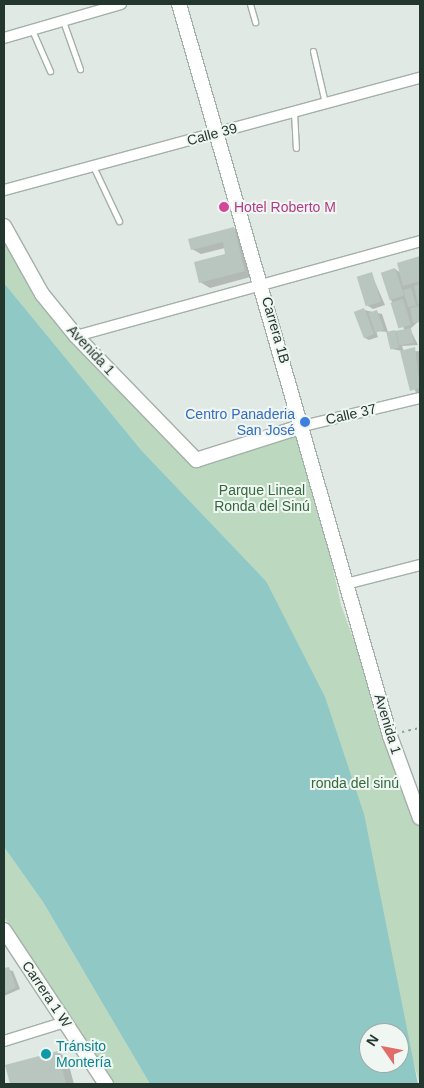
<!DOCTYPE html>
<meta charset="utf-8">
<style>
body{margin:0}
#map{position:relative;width:424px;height:1088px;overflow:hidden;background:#e0e9e4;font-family:Arial,sans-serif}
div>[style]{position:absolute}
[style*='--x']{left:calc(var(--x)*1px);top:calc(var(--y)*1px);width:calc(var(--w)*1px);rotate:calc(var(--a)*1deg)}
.green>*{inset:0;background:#bcd8be}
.water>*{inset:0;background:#8fc8c5}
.shadow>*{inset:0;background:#0003}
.building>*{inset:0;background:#b9c6bf;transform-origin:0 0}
.path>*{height:2px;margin-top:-1px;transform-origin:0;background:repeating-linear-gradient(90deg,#85a996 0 2.5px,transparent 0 6.5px)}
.roads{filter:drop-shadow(1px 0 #a4b0aa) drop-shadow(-1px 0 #a4b0aa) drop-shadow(0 1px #a4b0aa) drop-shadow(0 -1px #a4b0aa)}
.lane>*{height:5px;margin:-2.5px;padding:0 2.5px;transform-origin:2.5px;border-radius:2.5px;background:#fff}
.street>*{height:10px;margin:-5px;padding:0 5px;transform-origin:5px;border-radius:5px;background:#fff}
.secondary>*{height:14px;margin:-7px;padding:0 7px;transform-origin:7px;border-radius:7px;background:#fff}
.dots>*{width:14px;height:14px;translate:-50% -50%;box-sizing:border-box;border:2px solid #f0f6f2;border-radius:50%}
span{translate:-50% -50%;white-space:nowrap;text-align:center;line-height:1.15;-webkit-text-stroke:4px #f0f6f2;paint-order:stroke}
.street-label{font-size:14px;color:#23372e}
.hotel-label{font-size:14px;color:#b23c85}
.left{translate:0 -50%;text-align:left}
.shop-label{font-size:14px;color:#366cbe}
.right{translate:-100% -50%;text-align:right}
.park-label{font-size:14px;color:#33693d}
.culture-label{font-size:14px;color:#0d838f}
.frame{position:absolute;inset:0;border:5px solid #23372e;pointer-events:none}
.north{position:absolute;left:359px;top:1023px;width:50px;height:50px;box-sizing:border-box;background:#f0f6f2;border:1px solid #9eaaa4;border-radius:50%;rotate:303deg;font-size:14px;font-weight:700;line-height:20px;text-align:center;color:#23372e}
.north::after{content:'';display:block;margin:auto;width:18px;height:22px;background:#e06d68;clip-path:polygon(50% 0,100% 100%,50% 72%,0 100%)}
</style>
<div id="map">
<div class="green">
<i style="clip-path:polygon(4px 238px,31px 281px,194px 462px,302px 428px,341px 605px,420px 823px,420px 1084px,266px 581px,142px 451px,4px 283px)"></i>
<i style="clip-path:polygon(4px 847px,43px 902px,150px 1084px,115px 1084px,4px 917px)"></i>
</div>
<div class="water">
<i style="clip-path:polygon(evenodd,4px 283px,142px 451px,266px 581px,325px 697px,364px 814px,418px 1084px,150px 1084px,43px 902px,4px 847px,4px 283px,369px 1033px,399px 1033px,399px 1063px,369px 1063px,369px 1033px)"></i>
</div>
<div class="shadow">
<i style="clip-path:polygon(234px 229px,243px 234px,254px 276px,210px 288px,200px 282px,227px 254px,225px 248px,201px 254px,192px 249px)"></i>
<i style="clip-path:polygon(420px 258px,420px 320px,410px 329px,418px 345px,402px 346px,404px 352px,420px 351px,420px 392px,416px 393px,402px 351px,392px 349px,394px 331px,405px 331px,391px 300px,395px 269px,401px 273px,398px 264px)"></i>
<i style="clip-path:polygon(371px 273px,385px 305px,373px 309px,368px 306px)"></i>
<i style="clip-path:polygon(364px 310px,382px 314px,388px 332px,376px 331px,378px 337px,369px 340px,365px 338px)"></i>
<i style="clip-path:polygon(4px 969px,13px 971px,20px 989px,4px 996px)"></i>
<i style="clip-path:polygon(58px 1052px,67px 1058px,74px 1084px,11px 1084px,6px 1066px)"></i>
</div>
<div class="building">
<i style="clip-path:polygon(234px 227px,245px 271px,199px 283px,194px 262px,225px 254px,223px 242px,191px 250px,188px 239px)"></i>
<i style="clip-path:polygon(420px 256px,420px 281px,403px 286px,397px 263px)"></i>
<i style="left:395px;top:268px;width:29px;height:15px;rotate:72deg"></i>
<i style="left:372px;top:272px;width:31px;height:16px;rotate:73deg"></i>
<i style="clip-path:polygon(420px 284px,420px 304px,418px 304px,414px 286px)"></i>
<i style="left:411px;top:288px;width:18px;height:8px;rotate:74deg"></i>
<i style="left:403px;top:299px;width:27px;height:13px;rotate:73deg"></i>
<i style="clip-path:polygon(420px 306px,420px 322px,413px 323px,410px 308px)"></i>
<i style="left:364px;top:308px;width:28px;height:11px;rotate:69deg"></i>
<i style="left:377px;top:310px;width:21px;height:9px;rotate:71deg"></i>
<i style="left:411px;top:328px;width:15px;height:15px;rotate:79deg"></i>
<i style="left:395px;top:330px;width:18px;height:9px;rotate:77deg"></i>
<i style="clip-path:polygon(415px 347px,420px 388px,410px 391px,400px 351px)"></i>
<i style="clip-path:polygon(9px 967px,16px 987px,4px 993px,4px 968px)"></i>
<i style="clip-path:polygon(58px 1051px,66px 1084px,10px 1084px,5px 1065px)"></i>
</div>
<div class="path">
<i style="--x:402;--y:732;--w:18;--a:-13"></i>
</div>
<div class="roads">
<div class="lane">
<i style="--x:250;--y:4;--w:19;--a:74"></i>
<i style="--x:63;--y:21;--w:51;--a:70.5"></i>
<i style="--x:32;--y:30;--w:45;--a:66.3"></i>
<i style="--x:313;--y:51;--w:53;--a:77"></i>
<i style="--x:294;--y:112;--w:36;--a:87"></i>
<i style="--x:93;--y:166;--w:61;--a:64.7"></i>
</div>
<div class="street">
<i style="--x:4;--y:38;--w:122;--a:-16.2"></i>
<i style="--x:4;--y:190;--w:431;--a:-15.1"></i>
<i style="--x:76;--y:336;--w:357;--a:-15.4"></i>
<i style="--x:303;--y:426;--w:120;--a:-13.5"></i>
<i style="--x:346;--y:584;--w:76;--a:-14.4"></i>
<i style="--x:4;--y:1041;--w:64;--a:-17.3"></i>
</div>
<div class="secondary">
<i style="--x:179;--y:4;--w:762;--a:73.92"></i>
<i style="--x:390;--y:736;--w:87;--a:69.9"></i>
<i style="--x:4;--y:226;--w:78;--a:60.8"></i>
<i style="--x:42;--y:294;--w:54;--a:51"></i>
<i style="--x:76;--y:336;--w:173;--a:45.9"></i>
<i style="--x:196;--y:460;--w:112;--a:-17.6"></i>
<i style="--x:4;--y:930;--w:185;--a:56.5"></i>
</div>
</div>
<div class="dots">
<i style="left:224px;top:207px;background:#d1479c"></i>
<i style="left:305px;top:422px;background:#3f7fe0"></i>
<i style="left:46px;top:1054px;background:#0f9aa8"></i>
</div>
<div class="street-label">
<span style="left:212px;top:134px;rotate:-15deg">Calle 39</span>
<span style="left:276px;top:330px;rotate:74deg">Carrera 1B</span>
<span style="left:91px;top:350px;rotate:47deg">Avenida 1</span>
<span style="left:351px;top:414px;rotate:-13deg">Calle 37</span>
<span style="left:388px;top:724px;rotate:73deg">Avenida 1</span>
<span style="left:47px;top:994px;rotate:56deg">Carrera 1 W</span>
</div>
<div class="hotel-label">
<span class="left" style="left:234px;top:207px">Hotel Roberto M</span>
</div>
<div class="shop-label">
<span class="right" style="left:295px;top:422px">Centro Panaderia<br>San José</span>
</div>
<div class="park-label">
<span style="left:262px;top:498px">Parque Lineal<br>Ronda del Sinú</span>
<span style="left:355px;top:783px">ronda del sinú</span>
</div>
<div class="culture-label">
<span class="left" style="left:56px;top:1054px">Tránsito<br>Montería</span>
</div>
<div class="frame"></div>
<div class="north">N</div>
</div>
